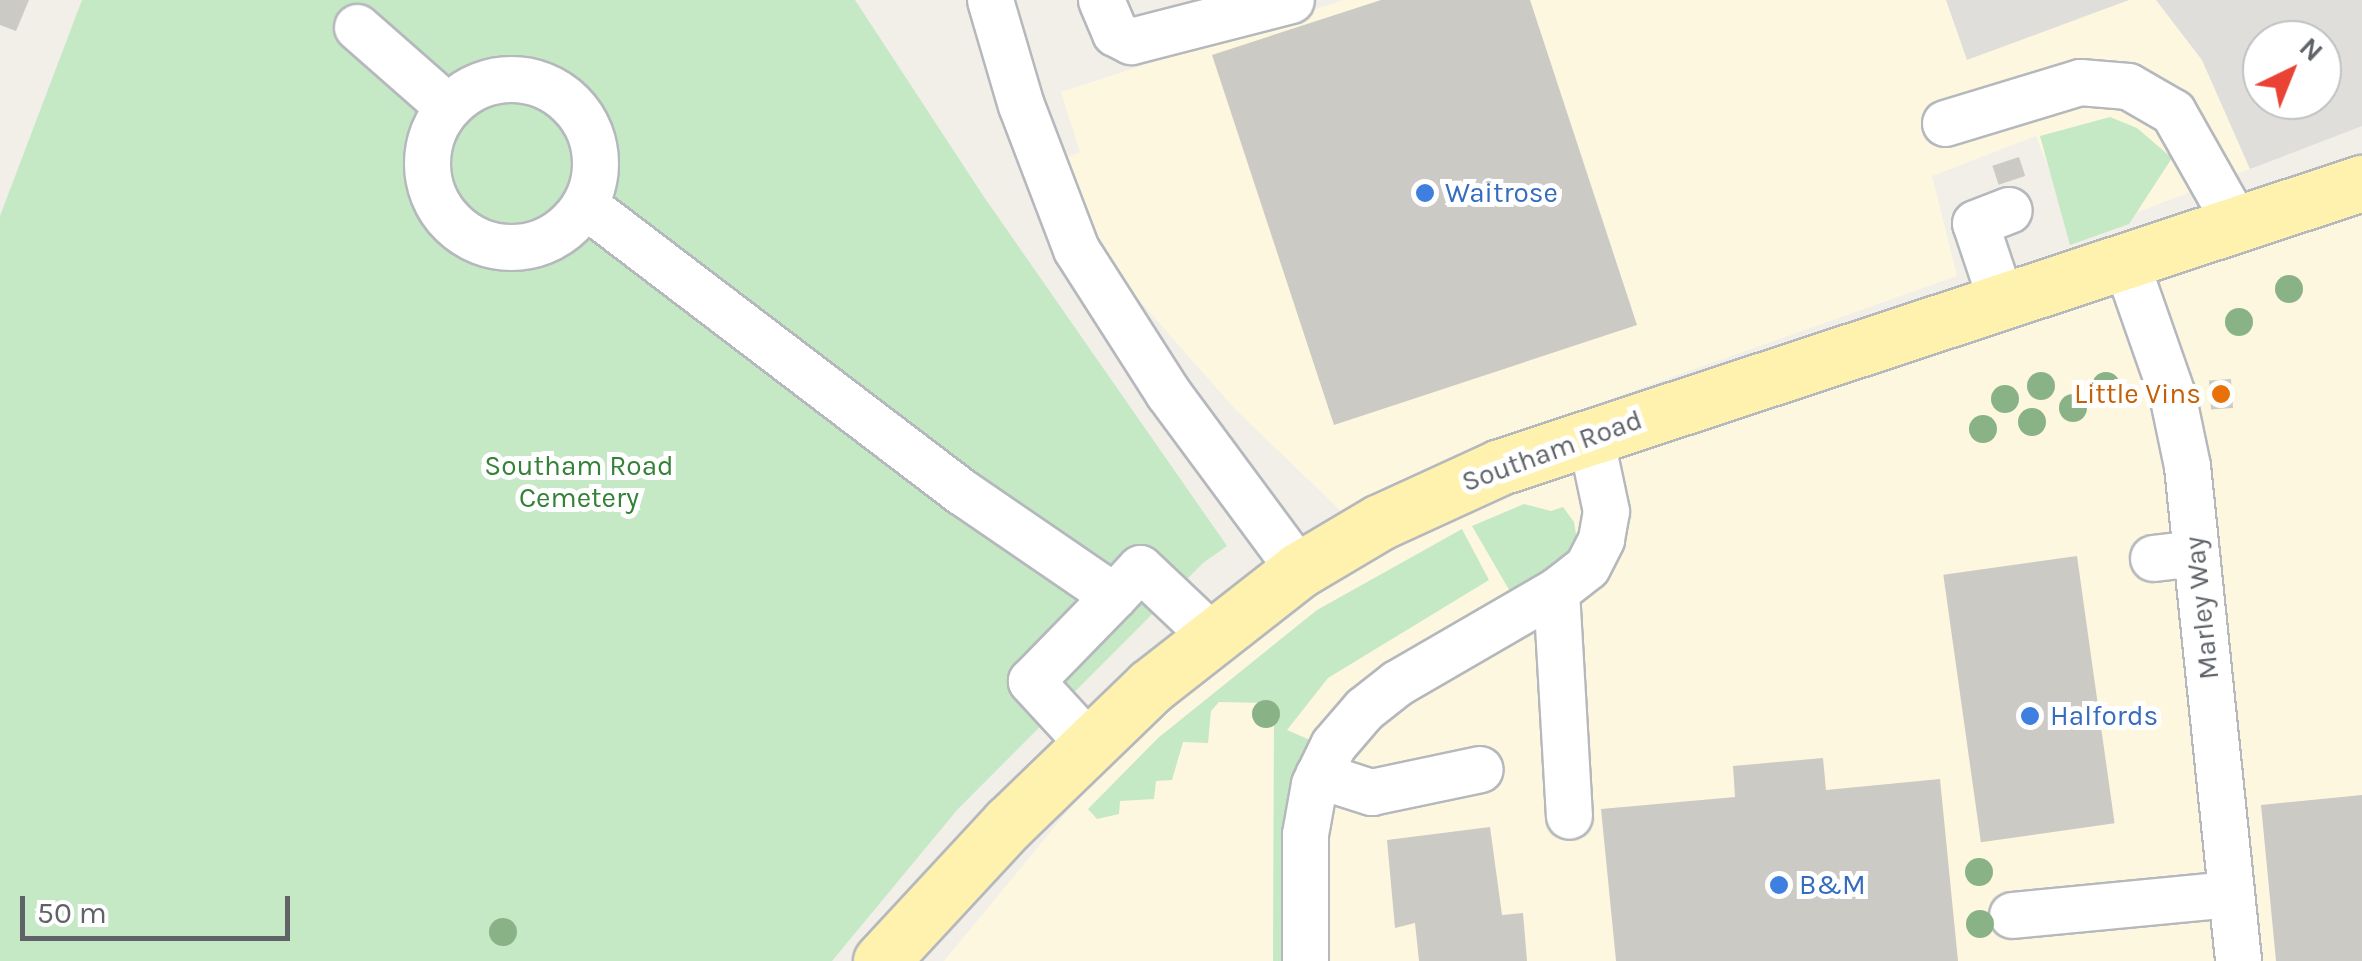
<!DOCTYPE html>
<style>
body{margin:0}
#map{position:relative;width:2362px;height:961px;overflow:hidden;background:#f1efe8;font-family:Karla,sans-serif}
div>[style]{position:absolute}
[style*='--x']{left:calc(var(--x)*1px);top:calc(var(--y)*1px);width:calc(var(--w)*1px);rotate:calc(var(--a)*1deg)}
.commercial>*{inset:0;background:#fef7e0}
.industrial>*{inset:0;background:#e0deda}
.green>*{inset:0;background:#c5e8c5}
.building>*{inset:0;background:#cccac5;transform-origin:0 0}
.roads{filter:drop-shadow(2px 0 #b5b8bc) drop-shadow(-2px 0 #b5b8bc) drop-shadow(0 2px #b5b8bc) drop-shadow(0 -2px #b5b8bc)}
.minor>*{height:45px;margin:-22.5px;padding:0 22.5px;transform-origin:22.5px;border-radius:22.5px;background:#fff}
.minor>.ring{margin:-22.5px;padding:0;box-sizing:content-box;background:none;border:45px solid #fff;border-radius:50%}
.major>*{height:55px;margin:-27.5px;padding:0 27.5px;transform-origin:27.5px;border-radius:27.5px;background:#fff2af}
.trees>*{width:28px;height:28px;margin:-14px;border-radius:50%;background:#89b387}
.dots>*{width:28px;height:28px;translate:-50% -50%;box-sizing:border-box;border:5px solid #fff;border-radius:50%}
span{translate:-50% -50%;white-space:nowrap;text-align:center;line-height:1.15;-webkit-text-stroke:10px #fff;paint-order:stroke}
.shop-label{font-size:28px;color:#366cbe}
.left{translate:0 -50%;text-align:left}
.food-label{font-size:28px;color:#c56008}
.right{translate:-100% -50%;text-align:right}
.street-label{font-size:28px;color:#5f6368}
.park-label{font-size:28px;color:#348238}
.north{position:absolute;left:2242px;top:20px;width:100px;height:100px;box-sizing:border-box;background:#fff;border:2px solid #bfc1c3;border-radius:50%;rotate:43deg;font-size:28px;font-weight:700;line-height:40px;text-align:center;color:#5f6368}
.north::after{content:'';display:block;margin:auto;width:35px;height:45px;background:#ea4335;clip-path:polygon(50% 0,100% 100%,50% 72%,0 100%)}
.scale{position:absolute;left:20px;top:896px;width:270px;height:45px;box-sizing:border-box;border:5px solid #5f6368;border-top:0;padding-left:12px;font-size:30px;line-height:35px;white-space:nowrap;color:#5f6368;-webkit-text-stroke:8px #fff;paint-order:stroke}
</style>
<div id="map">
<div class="commercial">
<i style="clip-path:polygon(1344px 0,1946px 0,1967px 59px,2129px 0,2156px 0,2202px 60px,2250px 169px,2075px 236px,2036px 136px,1932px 176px,1957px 276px,1557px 418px,1344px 514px,1235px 409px,1108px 265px,1056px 162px,1080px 152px,1061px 92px)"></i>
<i style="clip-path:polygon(2362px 183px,2362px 961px,944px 961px,1212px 636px,1590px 436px)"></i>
</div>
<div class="industrial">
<i style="clip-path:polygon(1946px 0,2129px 0,1967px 60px)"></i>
<i style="clip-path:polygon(evenodd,2156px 0,2362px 0,2362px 126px,2250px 169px,2202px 60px,2156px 0,2322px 40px,2322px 100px,2262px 100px,2262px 40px,2322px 40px)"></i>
</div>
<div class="green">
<i style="clip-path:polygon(82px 0,855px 0,984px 197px,1227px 546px,1203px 563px,957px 810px,832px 961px,0 961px,0 216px)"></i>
<i style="clip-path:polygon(2110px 117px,2137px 128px,2172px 158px,2129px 224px,2070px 245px,2040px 136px)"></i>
<i style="clip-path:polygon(1524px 504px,1551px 511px,1563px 507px,1574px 522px,1577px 541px,1570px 564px,1515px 600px,1472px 526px)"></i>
<i style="clip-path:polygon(1462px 529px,1489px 580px,1328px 678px,1287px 730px,1310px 740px,1288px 961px,1273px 961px,1274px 703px,1219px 702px,1211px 711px,1208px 743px,1183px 742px,1172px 780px,1156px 781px,1154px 799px,1120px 801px,1119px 814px,1097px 819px,1088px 809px,1158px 738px,1317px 610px)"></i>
</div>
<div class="building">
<i style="clip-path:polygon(0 0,29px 0,16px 31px,0 25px)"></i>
<i style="clip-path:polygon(1381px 0,1530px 0,1637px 325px,1334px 425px,1212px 55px)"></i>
<i style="left:2019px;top:157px;width:20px;height:28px;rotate:72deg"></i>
<i style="left:2231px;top:379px;width:29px;height:22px;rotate:86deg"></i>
<i style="left:2077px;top:556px;width:270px;height:135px;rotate:82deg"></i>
<i style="clip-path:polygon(1823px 758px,1826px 790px,1940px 779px,1958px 961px,1616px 961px,1601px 809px,1735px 797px,1733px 766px)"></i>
<i style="clip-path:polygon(2362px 795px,2362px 961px,2276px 961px,2261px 805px)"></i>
<i style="clip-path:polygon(1490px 827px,1502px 915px,1523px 913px,1527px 961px,1419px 961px,1415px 923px,1395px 928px,1387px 840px)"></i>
</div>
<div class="roads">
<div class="minor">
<i style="--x:990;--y:0;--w:109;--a:73.6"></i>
<i style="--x:1021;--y:105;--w:154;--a:69.1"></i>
<i style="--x:1076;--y:249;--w:171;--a:57.4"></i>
<i style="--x:1168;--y:393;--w:220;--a:53.5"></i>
<i style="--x:1101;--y:0;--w:36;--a:67"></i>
<i style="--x:1115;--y:33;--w:18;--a:27"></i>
<i style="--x:1131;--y:41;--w:165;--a:-14.4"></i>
<i style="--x:357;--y:27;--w:120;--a:41.3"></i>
<i class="ring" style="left:427px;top:79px;width:123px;height:123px"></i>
<i style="--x:1945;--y:123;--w:141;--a:-16.9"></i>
<i style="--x:2080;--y:82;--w:48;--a:4.8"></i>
<i style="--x:2128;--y:86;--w:52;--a:30"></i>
<i style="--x:2173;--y:112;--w:130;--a:60.5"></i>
<i style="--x:585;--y:205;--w:474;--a:37.3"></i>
<i style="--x:962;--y:492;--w:184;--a:34.4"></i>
<i style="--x:1114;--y:596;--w:38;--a:-47"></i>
<i style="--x:1140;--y:568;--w:99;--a:43.4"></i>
<i style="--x:2126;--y:263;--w:139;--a:70.7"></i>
<i style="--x:2172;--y:394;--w:74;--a:78.2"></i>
<i style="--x:2187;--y:466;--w:498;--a:84.1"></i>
<i style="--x:2002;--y:303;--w:84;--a:-108.6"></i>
<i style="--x:1975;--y:223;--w:36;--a:-21"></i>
<i style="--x:2153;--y:558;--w:43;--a:-6.6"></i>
<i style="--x:1556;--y:591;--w:225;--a:86.7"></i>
<i style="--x:1089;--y:744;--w:86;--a:-132.6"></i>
<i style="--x:1031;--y:681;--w:119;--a:-45.7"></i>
<i style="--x:1318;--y:775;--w:56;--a:17.8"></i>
<i style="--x:1371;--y:792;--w:111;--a:-11.9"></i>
<i style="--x:2012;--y:915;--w:220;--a:-5.5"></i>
<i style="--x:1305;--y:961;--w:127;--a:-90"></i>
<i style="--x:1305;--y:834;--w:51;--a:-79.8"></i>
<i style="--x:1314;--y:784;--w:43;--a:-64"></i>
<i style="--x:1333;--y:745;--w:48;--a:-49.3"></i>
<i style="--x:1364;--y:709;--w:42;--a:-38.2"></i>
<i style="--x:1397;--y:683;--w:184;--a:-30.1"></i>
<i style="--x:1556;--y:591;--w:39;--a:-38"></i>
<i style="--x:1587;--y:567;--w:31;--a:-63"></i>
<i style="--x:1601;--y:539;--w:28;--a:-80"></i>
<i style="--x:1606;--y:511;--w:77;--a:-102"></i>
</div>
<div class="major">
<i style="--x:881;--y:961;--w:188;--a:-47.2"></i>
<i style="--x:1009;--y:823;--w:197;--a:-44"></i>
<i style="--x:1151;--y:686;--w:188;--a:-38.1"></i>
<i style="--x:1299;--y:570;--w:94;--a:-30.7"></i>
<i style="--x:1380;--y:522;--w:132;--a:-24.6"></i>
<i style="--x:1500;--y:467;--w:908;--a:-18.24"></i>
</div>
</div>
<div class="trees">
<i style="left:2289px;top:289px"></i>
<i style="left:2239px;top:322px"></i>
<i style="left:2041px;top:386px"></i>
<i style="left:2106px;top:386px"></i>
<i style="left:2005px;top:399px"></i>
<i style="left:2073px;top:408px"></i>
<i style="left:2032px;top:422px"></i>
<i style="left:1983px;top:429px"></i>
<i style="left:1266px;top:714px"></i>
<i style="left:1979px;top:872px"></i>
<i style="left:1980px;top:924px"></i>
<i style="left:503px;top:932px"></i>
</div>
<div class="dots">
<i style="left:1425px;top:193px;background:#3f7fe0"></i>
<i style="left:2221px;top:394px;background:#e8710a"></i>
<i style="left:2030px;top:716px;background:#3f7fe0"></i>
<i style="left:1779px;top:885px;background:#3f7fe0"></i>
</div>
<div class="shop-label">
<span class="left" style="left:1445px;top:193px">Waitrose</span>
<span class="left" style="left:2050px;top:716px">Halfords</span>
<span class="left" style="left:1799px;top:885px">B&amp;M</span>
</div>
<div class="food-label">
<span class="right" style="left:2201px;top:394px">Little Vins</span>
</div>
<div class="street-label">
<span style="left:1552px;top:451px;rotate:-20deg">Southam Road</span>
<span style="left:2202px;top:608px;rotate:-96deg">Marley Way</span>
</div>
<div class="park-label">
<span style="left:579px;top:482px">Southam Road<br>Cemetery</span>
</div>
<div class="north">N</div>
<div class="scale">50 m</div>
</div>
